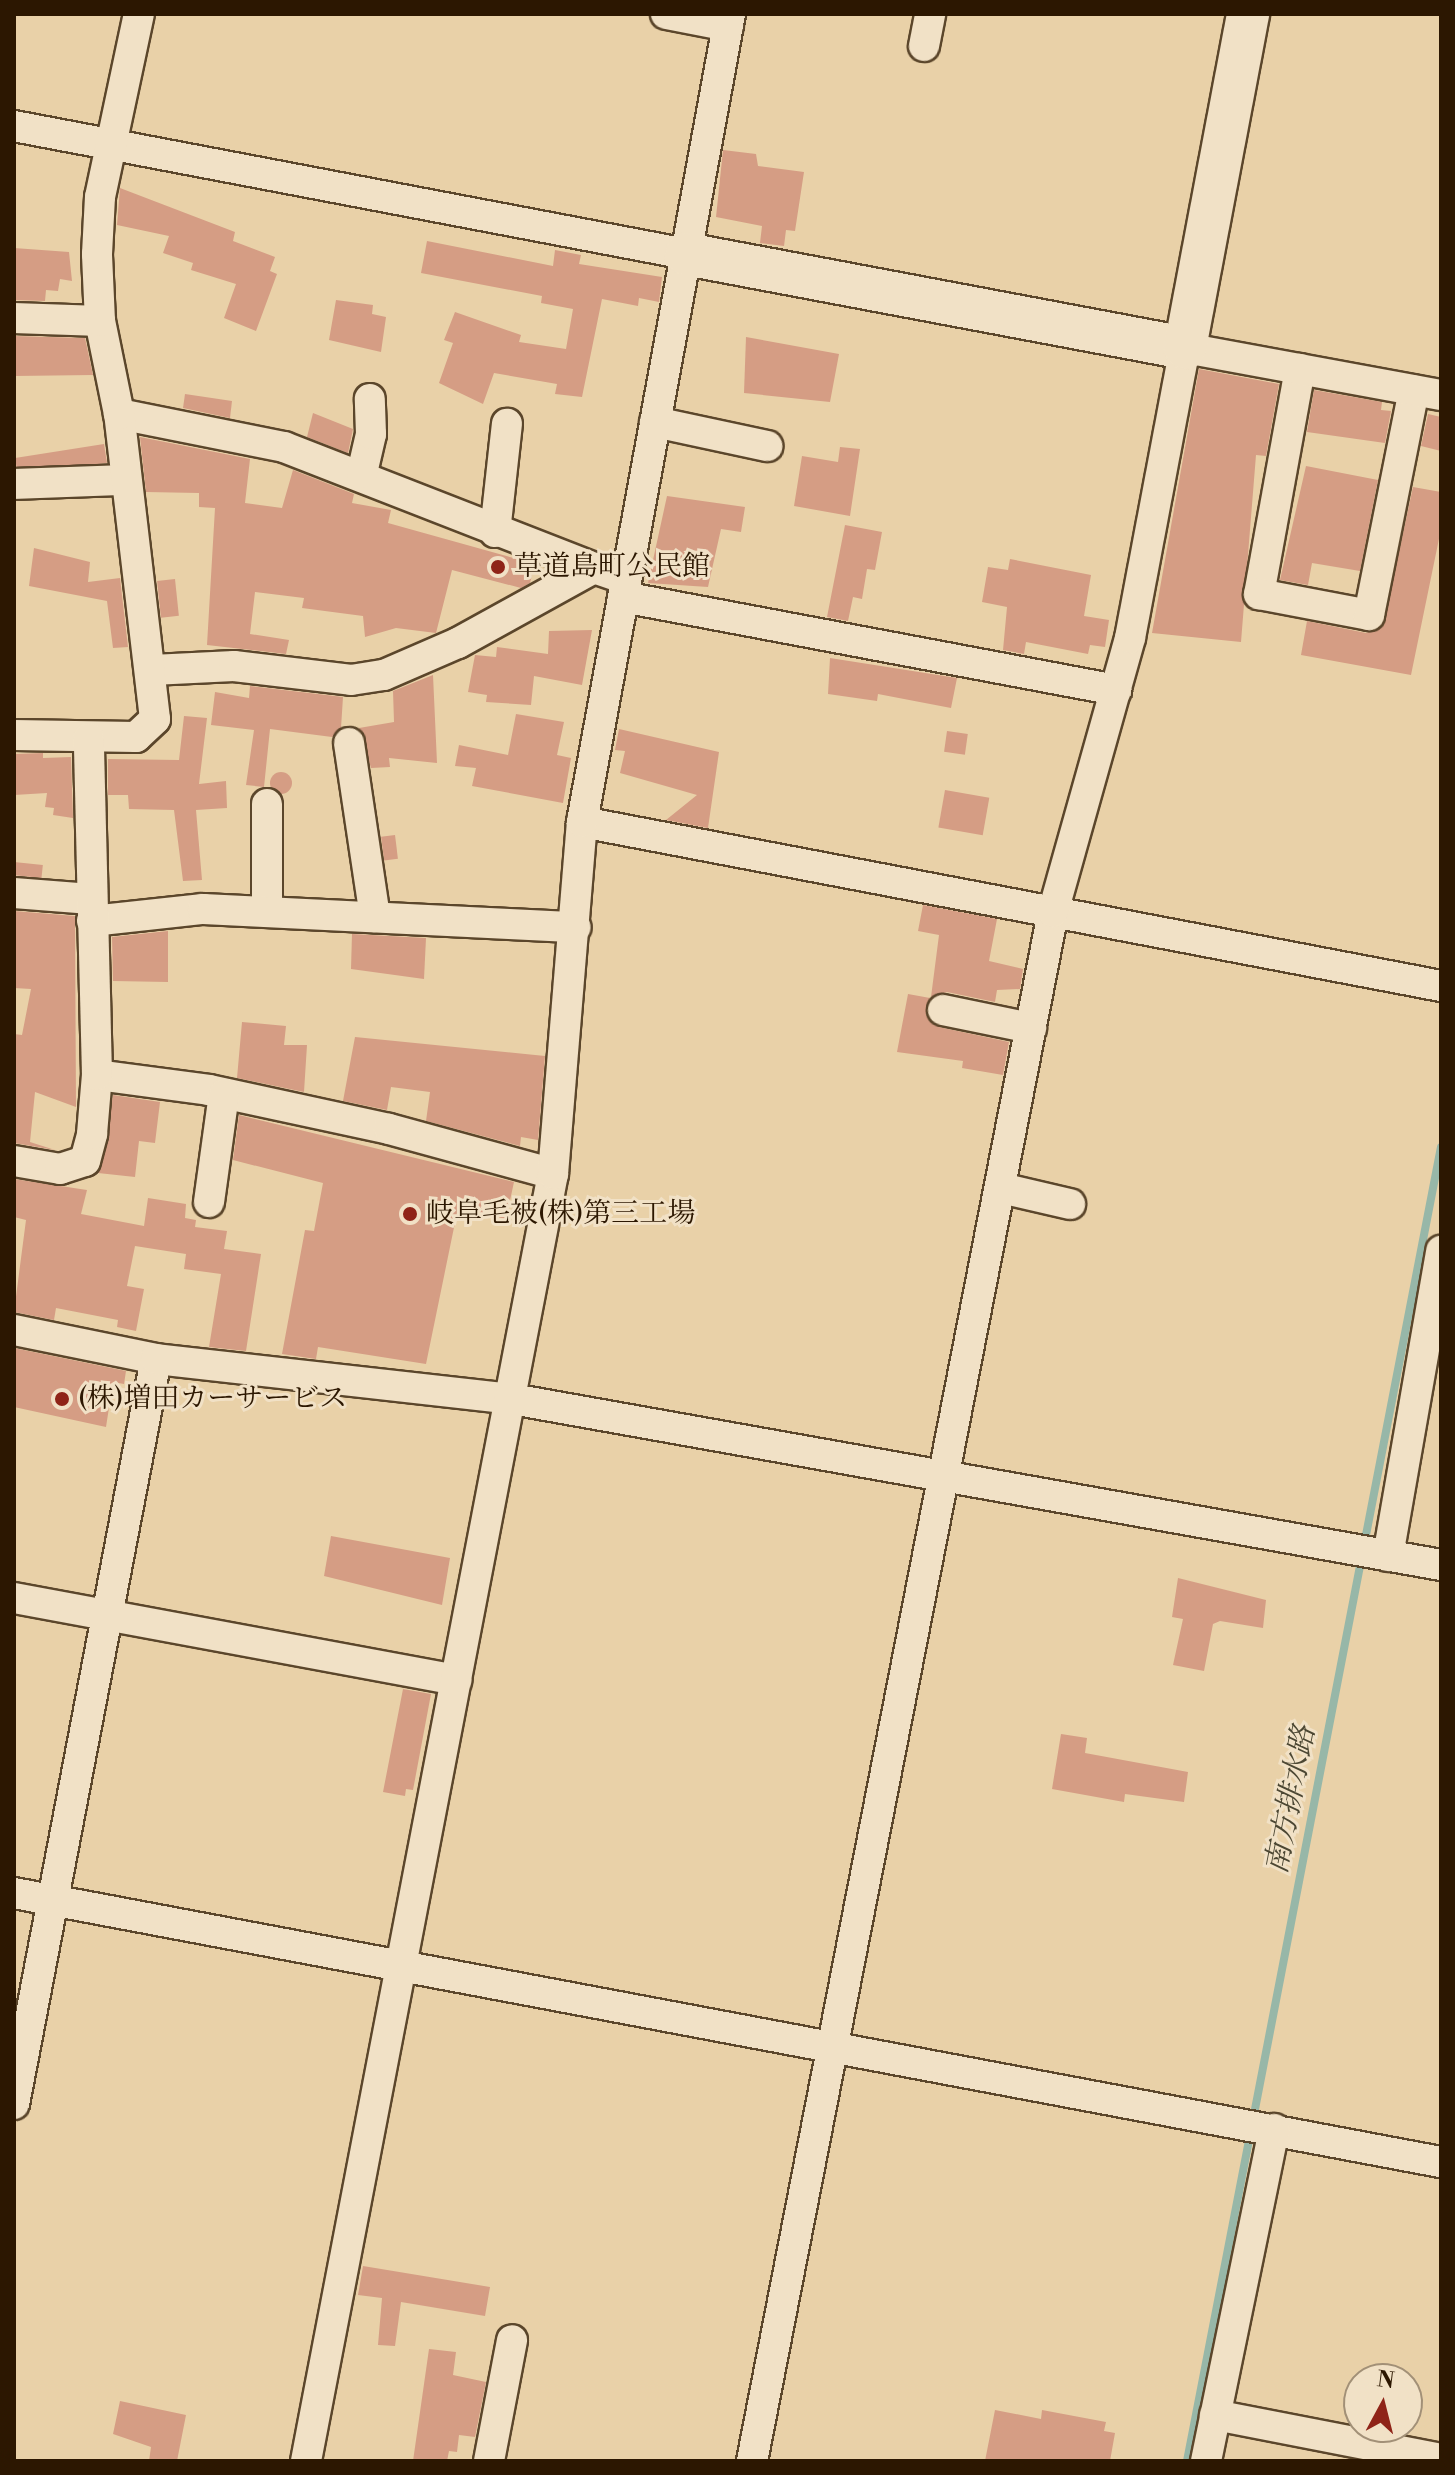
<!DOCTYPE html>
<meta charset="utf-8">
<style>
body{margin:0}
#map{position:relative;width:1455px;height:2475px;overflow:hidden;background:#e9d1a8;font-family:"Libre Bodoni","Noto Serif JP",serif}
div>[style]{position:absolute}
[style*='--x']{left:calc(var(--x)*1px);top:calc(var(--y)*1px);width:calc(var(--w)*1px);rotate:calc(var(--a)*1deg)}
.stream>*{height:8px;margin:-4px;padding:0 4px;transform-origin:4px;border-radius:4px;background:#97b7a8}
.building>*{inset:0;background:#d59d84;transform-origin:0 0}
.round{border-radius:50%}
.roads{filter:drop-shadow(2px 0 #5b462b) drop-shadow(-2px 0 #5b462b) drop-shadow(0 2px #5b462b) drop-shadow(0 -2px #5b462b)}
.street>*{height:30px;margin:-15px;padding:0 15px;transform-origin:15px;border-radius:15px;background:#f1e1c6}
.secondary>*{height:42px;margin:-21px;padding:0 21px;transform-origin:21px;border-radius:21px;background:#f1e1c6}
.dots>*{width:22px;height:22px;translate:-50% -50%;box-sizing:border-box;border:4px solid #f1e1c6;border-radius:50%}
span{translate:-50% -50%;white-space:nowrap;text-align:center;line-height:1.15;-webkit-text-stroke:6px #f1e1c6;paint-order:stroke}
.poi-label{font-size:28px;color:#2c1701}
.left{translate:0 -50%;text-align:left}
.water-label{font-size:30px;color:#4c4733;font-style:italic}
.frame{position:absolute;inset:0;border:16px solid #2c1701;pointer-events:none}
.north{position:absolute;left:1343px;top:2363px;width:80px;height:80px;box-sizing:border-box;background:#f1e1c6;border:2px solid #a29077;border-radius:50%;rotate:7deg;font-size:22px;font-weight:700;line-height:32px;text-align:center;color:#2c1701}
.north::after{content:'';display:block;margin:auto;width:28px;height:36px;background:#8f2418;clip-path:polygon(50% 0,100% 100%,50% 72%,0 100%)}
</style>
<div id="map">
<div class="stream">
<i style="--x:1187;--y:2461;--w:1338;--a:-79.06"></i>
</div>
<div class="building">
<i style="clip-path:polygon(723px 150px,756px 154px,758px 166px,804px 172px,795px 231px,786px 230px,784px 246px,760px 243px,762px 226px,716px 217px)"></i>
<i style="clip-path:polygon(120px 188px,235px 232px,233px 241px,275px 257px,270px 271px,277px 274px,256px 331px,224px 318px,236px 284px,191px 270px,193px 263px,163px 253px,169px 236px,117px 225px)"></i>
<i style="clip-path:polygon(427px 241px,553px 266px,555px 250px,581px 255px,579px 264px,662px 277px,659px 302px,639px 298px,638px 306px,602px 299px,582px 397px,555px 394px,557px 384px,494px 373px,483px 404px,439px 383px,453px 343px,444px 340px,455px 312px,521px 335px,519px 342px,566px 349px,573px 309px,541px 303px,542px 296px,421px 273px)"></i>
<i style="clip-path:polygon(14px 248px,69px 252px,72px 281px,60px 279px,58px 291px,46px 290px,45px 301px,14px 300px)"></i>
<i style="clip-path:polygon(336px 300px,373px 305px,372px 314px,386px 317px,381px 352px,329px 340px)"></i>
<i style="clip-path:polygon(14px 336px,85px 338px,93px 375px,14px 376px)"></i>
<i style="clip-path:polygon(746px 337px,839px 354px,830px 402px,744px 393px)"></i>
<i style="clip-path:polygon(1199px 369px,1279px 384px,1266px 456px,1256px 455px,1241px 642px,1152px 633px)"></i>
<i style="clip-path:polygon(1314px 390px,1382px 402px,1381px 410px,1391px 411px,1385px 443px,1307px 432px)"></i>
<i style="clip-path:polygon(185px 394px,232px 401px,230px 418px,183px 408px)"></i>
<i style="clip-path:polygon(313px 413px,353px 429px,348px 453px,307px 437px)"></i>
<i style="clip-path:polygon(1428px 414px,1441px 417px,1441px 451px,1421px 446px)"></i>
<i style="clip-path:polygon(140px 437px,250px 459px,245px 503px,282px 508px,293px 470px,354px 494px,352px 503px,391px 510px,388px 523px,535px 564px,530px 583px,521px 588px,452px 570px,436px 633px,396px 628px,365px 637px,363px 616px,302px 608px,304px 598px,255px 592px,250px 634px,289px 640px,286px 654px,207px 645px,215px 508px,199px 507px,199px 493px,146px 492px)"></i>
<i style="left:104px;top:444px;width:19px;height:90px;rotate:81deg"></i>
<i style="clip-path:polygon(840px 447px,860px 449px,850px 516px,794px 506px,802px 456px,838px 462px)"></i>
<i style="clip-path:polygon(1306px 466px,1378px 480px,1360px 571px,1312px 563px,1308px 585px,1280px 580px)"></i>
<i style="clip-path:polygon(1413px 487px,1441px 492px,1441px 529px,1411px 675px,1301px 655px,1307px 621px,1366px 633px,1383px 626px)"></i>
<i style="clip-path:polygon(667px 496px,745px 507px,741px 532px,721px 529px,708px 587px,648px 583px)"></i>
<i style="clip-path:polygon(845px 525px,882px 532px,875px 570px,867px 569px,862px 599px,853px 597px,848px 621px,827px 617px)"></i>
<i style="clip-path:polygon(34px 548px,90px 562px,88px 582px,120px 578px,128px 647px,113px 648px,107px 601px,29px 586px)"></i>
<i style="clip-path:polygon(1010px 559px,1091px 575px,1084px 616px,1109px 620px,1105px 647px,1090px 645px,1088px 654px,1026px 642px,1024px 654px,1003px 650px,1007px 607px,982px 602px,988px 567px,1008px 570px)"></i>
<i style="left:175px;top:579px;width:37px;height:18px;rotate:84deg"></i>
<i style="clip-path:polygon(592px 630px,582px 685px,534px 676px,531px 705px,486px 702px,487px 695px,468px 692px,475px 655px,496px 657px,497px 647px,548px 654px,549px 631px)"></i>
<i style="clip-path:polygon(830px 658px,957px 678px,951px 708px,878px 694px,877px 701px,828px 694px)"></i>
<i style="clip-path:polygon(433px 675px,437px 763px,389px 758px,390px 767px,371px 768px,359px 728px,394px 722px,393px 691px)"></i>
<i style="clip-path:polygon(250px 686px,343px 697px,341px 728px,332px 737px,270px 729px,264px 787px,246px 785px,254px 730px,211px 725px,215px 692px,249px 698px)"></i>
<i style="clip-path:polygon(516px 714px,564px 722px,557px 755px,571px 758px,563px 803px,472px 786px,476px 768px,455px 766px,459px 745px,508px 755px)"></i>
<i style="clip-path:polygon(184px 716px,207px 718px,199px 784px,226px 781px,227px 808px,196px 810px,202px 880px,183px 881px,174px 810px,129px 809px,128px 795px,108px 795px,108px 759px,179px 760px)"></i>
<i style="clip-path:polygon(619px 729px,719px 752px,708px 828px,666px 820px,697px 795px,620px 773px,625px 751px,615px 750px)"></i>
<i style="left:947px;top:731px;width:21px;height:21px;rotate:8deg"></i>
<i style="clip-path:polygon(43px 753px,43px 758px,71px 757px,73px 818px,53px 815px,54px 808px,45px 807px,47px 793px,14px 795px,14px 754px)"></i>
<i class="round" style="left:270px;top:772px;width:22px;height:22px"></i>
<i style="left:945px;top:790px;width:45px;height:38px;rotate:10deg"></i>
<i style="left:395px;top:835px;width:24px;height:14px;rotate:83deg"></i>
<i style="left:14px;top:862px;width:29px;height:13px;rotate:6deg"></i>
<i style="clip-path:polygon(923px 905px,997px 919px,989px 961px,1023px 969px,1020px 989px,997px 990px,995px 1002px,947px 992px,931px 997px,939px 935px,918px 931px)"></i>
<i style="clip-path:polygon(14px 911px,75px 916px,76px 1107px,35px 1092px,30px 1142px,55px 1150px,14px 1143px,14px 1034px,22px 1035px,31px 989px,14px 988px)"></i>
<i style="clip-path:polygon(168px 931px,168px 982px,113px 981px,112px 937px)"></i>
<i style="clip-path:polygon(352px 934px,426px 938px,424px 979px,351px 969px)"></i>
<i style="clip-path:polygon(908px 994px,930px 998px,926px 1015px,939px 1027px,1009px 1042px,1003px 1075px,962px 1068px,963px 1061px,897px 1052px)"></i>
<i style="clip-path:polygon(242px 1022px,286px 1026px,284px 1045px,307px 1045px,304px 1092px,237px 1078px)"></i>
<i style="clip-path:polygon(355px 1037px,545px 1056px,538px 1140px,521px 1137px,520px 1146px,426px 1121px,430px 1092px,391px 1087px,387px 1110px,343px 1101px)"></i>
<i style="clip-path:polygon(113px 1095px,160px 1102px,155px 1143px,139px 1141px,135px 1177px,98px 1173px)"></i>
<i style="clip-path:polygon(239px 1115px,514px 1182px,506px 1219px,458px 1208px,426px 1364px,318px 1347px,316px 1359px,282px 1354px,305px 1230px,314px 1231px,323px 1183px,233px 1160px)"></i>
<i style="clip-path:polygon(14px 1179px,87px 1190px,81px 1214px,144px 1226px,148px 1198px,186px 1204px,185px 1218px,196px 1220px,195px 1227px,227px 1231px,224px 1249px,261px 1254px,246px 1351px,209px 1347px,221px 1274px,184px 1269px,186px 1254px,135px 1246px,127px 1286px,144px 1289px,136px 1331px,117px 1327px,118px 1320px,56px 1308px,54px 1320px,14px 1312px,26px 1220px,14px 1217px)"></i>
<i style="clip-path:polygon(14px 1348px,126px 1371px,124px 1384px,113px 1382px,106px 1427px,14px 1407px)"></i>
<i style="clip-path:polygon(331px 1536px,450px 1558px,442px 1605px,324px 1576px)"></i>
<i style="clip-path:polygon(1178px 1578px,1266px 1600px,1263px 1628px,1220px 1621px,1213px 1624px,1204px 1671px,1173px 1665px,1183px 1619px,1172px 1617px)"></i>
<i style="clip-path:polygon(403px 1689px,431px 1694px,413px 1790px,406px 1789px,405px 1796px,383px 1792px)"></i>
<i style="clip-path:polygon(1061px 1734px,1087px 1738px,1085px 1753px,1188px 1772px,1184px 1802px,1125px 1794px,1124px 1802px,1052px 1789px)"></i>
<i style="clip-path:polygon(363px 2266px,490px 2287px,485px 2316px,401px 2302px,395px 2346px,378px 2345px,382px 2298px,358px 2295px)"></i>
<i style="clip-path:polygon(429px 2349px,456px 2352px,453px 2375px,486px 2382px,475px 2437px,459px 2435px,457px 2452px,449px 2451px,447px 2461px,413px 2461px)"></i>
<i style="clip-path:polygon(120px 2401px,186px 2415px,177px 2461px,149px 2461px,151px 2447px,113px 2434px)"></i>
<i style="clip-path:polygon(995px 2410px,1041px 2419px,1042px 2410px,1106px 2422px,1104px 2431px,1115px 2433px,1110px 2461px,985px 2461px)"></i>
</div>
<div class="roads">
<div class="street">
<i style="--x:666;--y:14;--w:63;--a:11"></i>
<i style="--x:924;--y:46;--w:33;--a:-79"></i>
<i style="--x:14;--y:126;--w:684;--a:10.78"></i>
<i style="--x:14;--y:318;--w:86;--a:2"></i>
<i style="--x:1300;--y:369;--w:229;--a:100.3"></i>
<i style="--x:1259;--y:594;--w:112;--a:10.8"></i>
<i style="--x:1369;--y:615;--w:229;--a:-78.7"></i>
<i style="--x:119;--y:414;--w:168;--a:11.3"></i>
<i style="--x:284;--y:447;--w:333;--a:21.3"></i>
<i style="--x:655;--y:422;--w:115;--a:12.1"></i>
<i style="--x:362;--y:473;--w:40;--a:-77"></i>
<i style="--x:371;--y:434;--w:35;--a:-92"></i>
<i style="--x:14;--y:484;--w:111;--a:-2.1"></i>
<i style="--x:495;--y:532;--w:109;--a:-83.7"></i>
<i style="--x:623;--y:597;--w:502;--a:10.68"></i>
<i style="--x:152;--y:670;--w:82;--a:-2.8"></i>
<i style="--x:234;--y:666;--w:118;--a:6.8"></i>
<i style="--x:351;--y:680;--w:33;--a:-9"></i>
<i style="--x:384;--y:675;--w:81;--a:-23.4"></i>
<i style="--x:458;--y:643;--w:155;--a:-28.9"></i>
<i style="--x:594;--y:568;--w:34;--a:19"></i>
<i style="--x:14;--y:735;--w:122;--a:0.9"></i>
<i style="--x:136;--y:737;--w:26;--a:-43"></i>
<i style="--x:155;--y:719;--w:307;--a:-96.7"></i>
<i style="--x:119;--y:414;--w:95;--a:-101.5"></i>
<i style="--x:100;--y:321;--w:67;--a:-92.6"></i>
<i style="--x:97;--y:254;--w:57;--a:-87"></i>
<i style="--x:100;--y:197;--w:187;--a:-78"></i>
<i style="--x:349;--y:743;--w:176;--a:81.5"></i>
<i style="--x:582;--y:822;--w:875;--a:10.81"></i>
<i style="--x:14;--y:893;--w:77;--a:4.5"></i>
<i style="--x:267;--y:912;--w:108;--a:-90"></i>
<i style="--x:92;--y:921;--w:112;--a:-6.2"></i>
<i style="--x:203;--y:909;--w:373;--a:2.8"></i>
<i style="--x:943;--y:1010;--w:90;--a:11.6"></i>
<i style="--x:97;--y:1075;--w:113;--a:7.6"></i>
<i style="--x:209;--y:1090;--w:184;--a:12.2"></i>
<i style="--x:389;--y:1129;--w:170;--a:15.3"></i>
<i style="--x:14;--y:1161;--w:47;--a:9.9"></i>
<i style="--x:60;--y:1169;--w:26;--a:-18"></i>
<i style="--x:85;--y:1161;--w:28;--a:-75"></i>
<i style="--x:92;--y:1134;--w:59;--a:-85.2"></i>
<i style="--x:97;--y:1075;--w:337;--a:-91.4"></i>
<i style="--x:1001;--y:1188;--w:71;--a:13.1"></i>
<i style="--x:209;--y:1202;--w:109;--a:-82.1"></i>
<i style="--x:14;--y:1330;--w:145;--a:11.5"></i>
<i style="--x:1388;--y:1556;--w:310;--a:-80.1"></i>
<i style="--x:14;--y:1598;--w:450;--a:10.5"></i>
<i style="--x:14;--y:1893;--w:1452;--a:10.68"></i>
<i style="--x:14;--y:2104;--w:758;--a:-79.21"></i>
<i style="--x:156;--y:1359;--w:358;--a:6.4"></i>
<i style="--x:512;--y:1399;--w:944;--a:10.13"></i>
<i style="--x:1215;--y:2415;--w:230;--a:11"></i>
<i style="--x:306;--y:2461;--w:1310;--a:-79.14"></i>
<i style="--x:553;--y:1174;--w:353;--a:-85.3"></i>
<i style="--x:582;--y:822;--w:821;--a:-79.62"></i>
<i style="--x:489;--y:2461;--w:123;--a:-79.2"></i>
<i style="--x:752;--y:2461;--w:1578;--a:-79"></i>
<i style="--x:1053;--y:912;--w:285;--a:-74.3"></i>
<i style="--x:1130;--y:638;--w:295;--a:-79.3"></i>
<i style="--x:1185;--y:348;--w:260;--a:10.4"></i>
<i style="--x:1206;--y:2461;--w:339;--a:-78.4"></i>
</div>
<div class="secondary">
<i style="--x:686;--y:254;--w:508;--a:10.67"></i>
<i style="--x:1185;--y:348;--w:340;--a:-79.3"></i>
</div>
</div>
<div class="dots">
<i style="left:498px;top:567px;background:#8f2418"></i>
<i style="left:410px;top:1214px;background:#8f2418"></i>
<i style="left:62px;top:1399px;background:#8f2418"></i>
</div>
<div class="poi-label">
<span class="left" style="left:514px;top:567px">草道島町公民館</span>
<span class="left" style="left:426px;top:1214px">岐阜毛被(株)第三工場</span>
<span class="left" style="left:78px;top:1399px">(株)増田カーサービス</span>
</div>
<div class="water-label">
<span style="left:1291px;top:1800px;rotate:-79deg">南方排水路</span>
</div>
<div class="frame"></div>
<div class="north">N</div>
</div>
